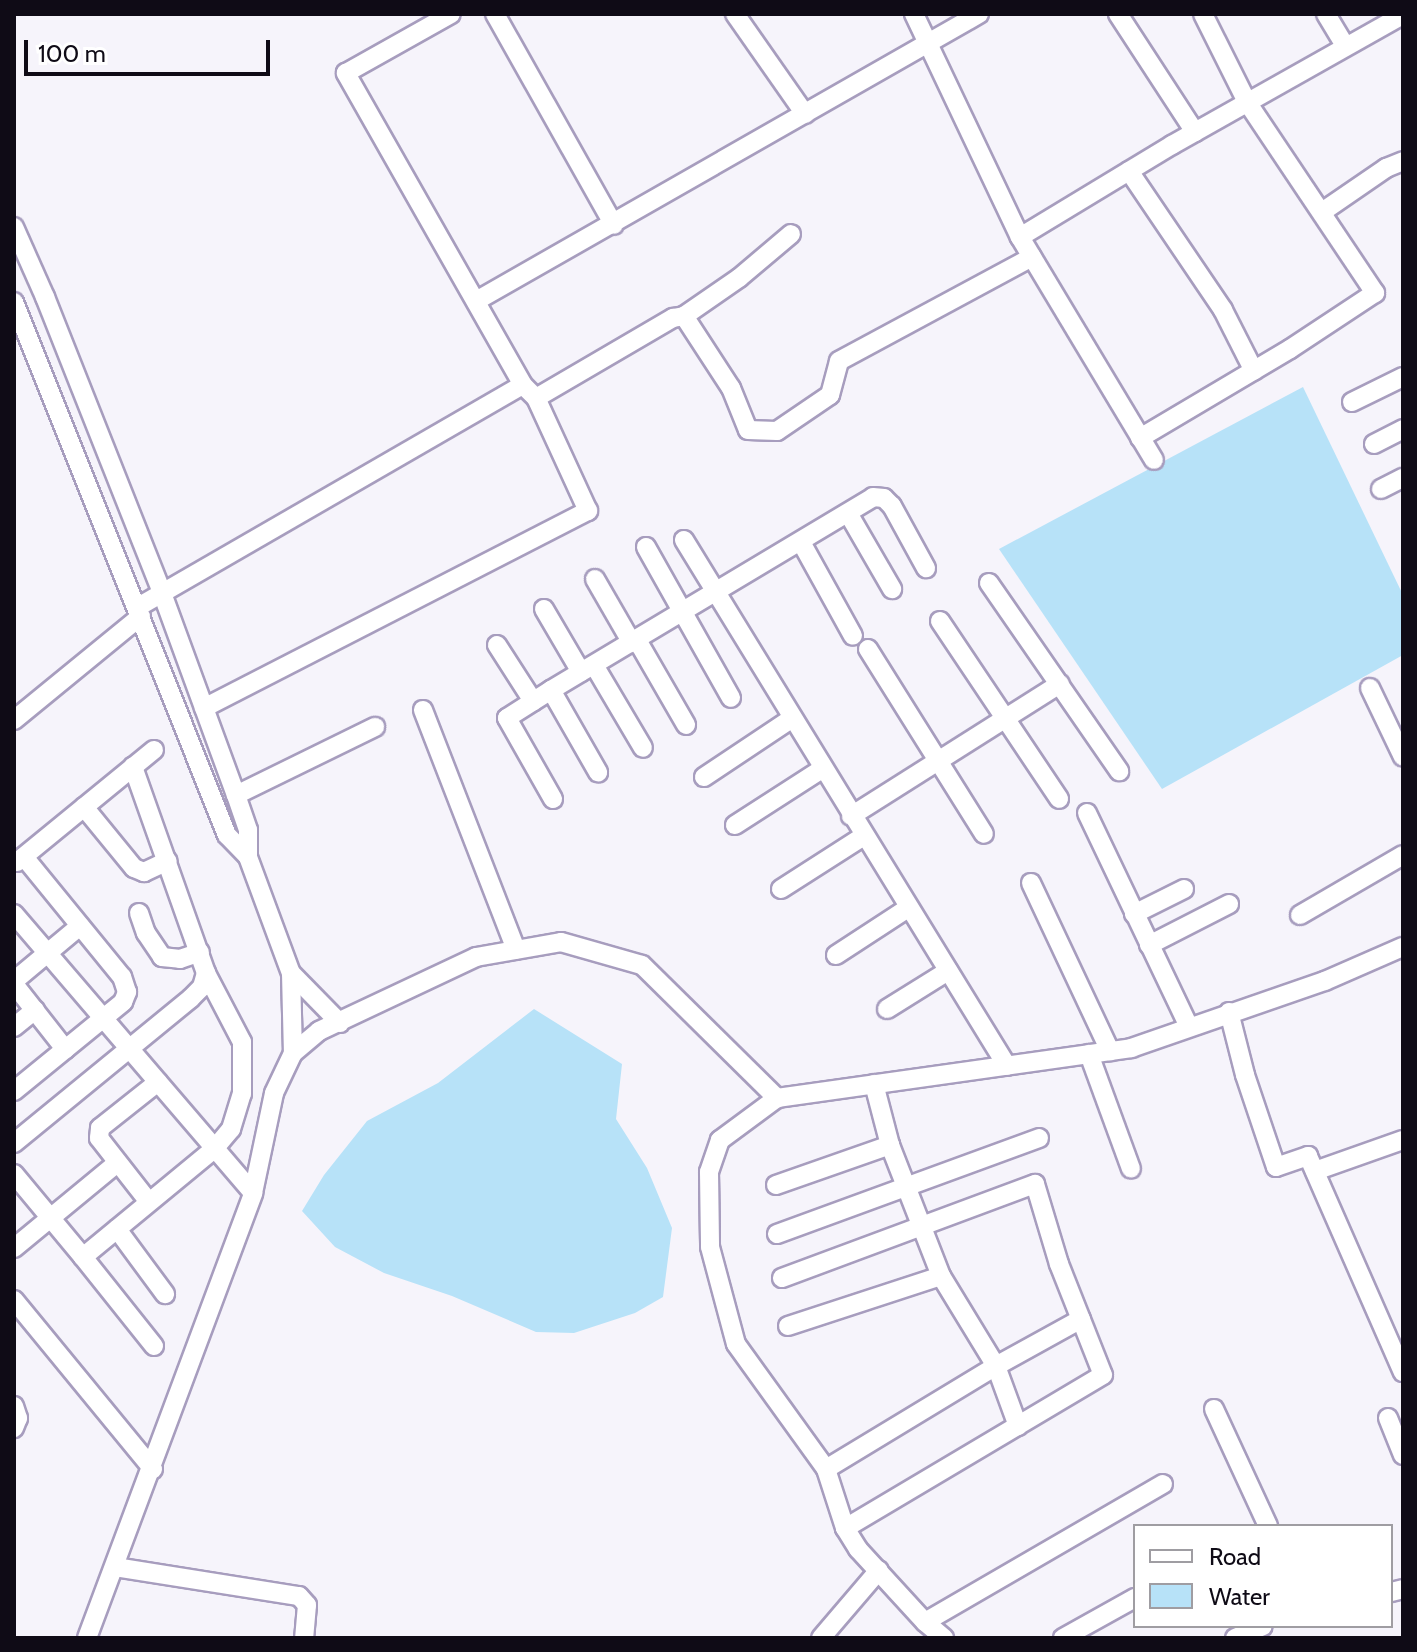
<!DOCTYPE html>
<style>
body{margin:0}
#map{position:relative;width:1417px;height:1652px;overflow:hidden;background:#f6f4fb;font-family:Cabin,sans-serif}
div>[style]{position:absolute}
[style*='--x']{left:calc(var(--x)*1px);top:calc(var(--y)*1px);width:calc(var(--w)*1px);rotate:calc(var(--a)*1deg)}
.water>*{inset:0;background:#b7e2f8}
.roads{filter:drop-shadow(2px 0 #a79dbe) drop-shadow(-2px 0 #a79dbe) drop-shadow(0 2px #a79dbe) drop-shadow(0 -2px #a79dbe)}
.minor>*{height:18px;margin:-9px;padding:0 9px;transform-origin:9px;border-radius:9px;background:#fff}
span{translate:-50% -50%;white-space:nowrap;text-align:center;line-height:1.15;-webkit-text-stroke:8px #fff;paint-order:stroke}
.frame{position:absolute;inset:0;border:16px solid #0f0b16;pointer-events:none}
.legend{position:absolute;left:1133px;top:1524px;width:260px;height:104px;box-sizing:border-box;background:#fff;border:2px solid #9f9da2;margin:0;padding:10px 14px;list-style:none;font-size:24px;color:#0f0b16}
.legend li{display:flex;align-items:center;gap:16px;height:40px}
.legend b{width:40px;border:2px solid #9f9da2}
.scale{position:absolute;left:24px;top:40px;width:246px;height:36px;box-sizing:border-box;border:4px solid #0f0b16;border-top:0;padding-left:10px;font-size:24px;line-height:28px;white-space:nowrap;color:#0f0b16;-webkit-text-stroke:6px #fff;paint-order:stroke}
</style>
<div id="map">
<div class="water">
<i style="clip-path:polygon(1303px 387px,1403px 595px,1403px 655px,1162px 789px,999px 549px)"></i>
<i style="clip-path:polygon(534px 1009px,622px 1064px,616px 1119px,647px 1168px,672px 1228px,663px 1297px,635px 1313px,574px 1333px,536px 1332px,452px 1296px,384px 1273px,335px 1247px,302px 1211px,324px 1175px,367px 1121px,438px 1083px)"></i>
</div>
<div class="roads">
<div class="minor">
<i style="--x:495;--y:14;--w:242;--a:60.6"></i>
<i style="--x:735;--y:14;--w:122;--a:55"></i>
<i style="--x:914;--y:14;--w:247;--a:64.6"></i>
<i style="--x:1020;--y:237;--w:260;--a:59"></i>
<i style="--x:1118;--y:14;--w:141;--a:56.9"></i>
<i style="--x:1326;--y:14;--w:37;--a:59"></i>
<i style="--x:1129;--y:171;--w:168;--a:55.9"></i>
<i style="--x:1223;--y:310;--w:68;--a:63.1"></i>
<i style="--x:1322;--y:212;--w:78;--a:-34.5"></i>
<i style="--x:1386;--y:168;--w:18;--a:-22"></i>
<i style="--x:14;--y:227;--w:77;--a:66.1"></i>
<i style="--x:45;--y:297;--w:318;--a:68.4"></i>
<i style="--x:162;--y:593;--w:215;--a:69.9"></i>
<i style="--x:236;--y:795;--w:37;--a:71"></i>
<i style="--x:248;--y:830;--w:27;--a:90"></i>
<i style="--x:248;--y:857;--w:124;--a:69.7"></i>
<i style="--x:291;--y:973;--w:80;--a:88.6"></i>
<i style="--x:1020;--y:237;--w:178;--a:-31.2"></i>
<i style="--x:1172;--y:145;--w:265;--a:-29.4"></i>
<i style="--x:476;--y:301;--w:579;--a:-29.71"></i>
<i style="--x:14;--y:302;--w:574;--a:68.22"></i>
<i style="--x:227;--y:835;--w:30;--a:46"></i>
<i style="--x:684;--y:316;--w:86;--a:56.9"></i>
<i style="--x:731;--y:388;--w:45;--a:68"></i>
<i style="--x:748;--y:430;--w:29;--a:2"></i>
<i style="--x:777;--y:431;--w:64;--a:-34.2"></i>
<i style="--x:830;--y:395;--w:35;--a:-75"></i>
<i style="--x:839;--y:361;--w:219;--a:-28.3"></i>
<i style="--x:536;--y:398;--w:159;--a:-30.3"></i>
<i style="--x:673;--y:318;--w:11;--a:-10"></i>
<i style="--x:684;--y:316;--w:67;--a:-34.6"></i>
<i style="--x:739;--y:278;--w:68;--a:-40.2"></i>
<i style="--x:1352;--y:402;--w:57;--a:-26.1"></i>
<i style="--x:1140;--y:438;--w:174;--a:-30.7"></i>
<i style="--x:1290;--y:349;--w:102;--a:-33.4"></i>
<i style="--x:1375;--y:293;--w:230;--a:-123.8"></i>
<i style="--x:1247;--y:102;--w:98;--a:-116.6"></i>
<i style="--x:1374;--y:444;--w:33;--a:-27"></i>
<i style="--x:1381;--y:489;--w:25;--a:-27"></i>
<i style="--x:848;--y:513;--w:88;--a:59.9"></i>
<i style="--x:684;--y:540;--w:617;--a:58.45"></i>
<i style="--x:801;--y:542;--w:107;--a:61"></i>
<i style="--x:646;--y:547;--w:173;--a:60.6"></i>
<i style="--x:595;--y:579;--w:74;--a:60"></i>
<i style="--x:989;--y:583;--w:229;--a:55.3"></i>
<i style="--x:138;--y:607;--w:444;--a:-30"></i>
<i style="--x:523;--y:385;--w:359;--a:-119.6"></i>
<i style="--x:346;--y:73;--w:120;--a:-29.3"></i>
<i style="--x:544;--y:609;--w:73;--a:59.6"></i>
<i style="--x:940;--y:621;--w:214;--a:56.2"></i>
<i style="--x:637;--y:640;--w:98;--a:60"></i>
<i style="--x:497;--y:645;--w:67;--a:57.3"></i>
<i style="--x:868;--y:649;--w:218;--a:57.9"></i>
<i style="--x:594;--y:665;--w:96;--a:59.4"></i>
<i style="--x:1370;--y:688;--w:76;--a:64.4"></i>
<i style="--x:551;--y:690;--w:95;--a:60.2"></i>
<i style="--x:204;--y:708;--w:432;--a:-27.2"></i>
<i style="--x:588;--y:511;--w:124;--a:-114.7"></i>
<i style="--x:536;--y:398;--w:18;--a:-135"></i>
<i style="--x:423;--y:710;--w:257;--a:68.8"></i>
<i style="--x:14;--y:720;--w:164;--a:-39.3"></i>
<i style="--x:704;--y:777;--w:105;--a:-33.7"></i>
<i style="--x:236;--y:795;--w:155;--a:-26.1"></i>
<i style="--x:553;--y:799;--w:93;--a:-119.6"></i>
<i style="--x:507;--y:718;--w:52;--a:-32.5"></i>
<i style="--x:551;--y:690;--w:375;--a:-30.9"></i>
<i style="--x:873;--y:497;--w:11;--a:5"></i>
<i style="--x:884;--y:498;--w:11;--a:45"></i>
<i style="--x:892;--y:506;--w:71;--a:61.3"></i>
<i style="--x:84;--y:807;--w:79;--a:50.7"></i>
<i style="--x:134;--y:868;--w:11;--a:22"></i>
<i style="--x:144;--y:872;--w:26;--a:-25"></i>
<i style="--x:1087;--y:813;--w:237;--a:64.5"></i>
<i style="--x:851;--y:816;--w:247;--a:-32.3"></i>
<i style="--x:735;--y:825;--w:103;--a:-32.8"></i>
<i style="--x:17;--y:862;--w:177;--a:-39.3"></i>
<i style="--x:1031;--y:883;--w:186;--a:64.8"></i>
<i style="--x:781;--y:889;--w:98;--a:-32.6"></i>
<i style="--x:139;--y:913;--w:21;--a:71"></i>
<i style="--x:146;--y:933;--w:29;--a:56"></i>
<i style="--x:162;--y:957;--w:18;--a:6"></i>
<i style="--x:180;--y:959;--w:21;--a:-19"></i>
<i style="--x:14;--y:914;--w:367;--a:49.4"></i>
<i style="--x:1134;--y:914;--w:56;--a:-26.6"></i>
<i style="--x:1300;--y:915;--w:119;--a:-30.2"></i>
<i style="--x:1149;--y:945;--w:90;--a:-27.1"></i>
<i style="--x:836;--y:955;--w:86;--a:-33.1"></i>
<i style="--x:291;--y:973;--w:70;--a:45.6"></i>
<i style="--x:14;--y:981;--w:86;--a:-39.8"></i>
<i style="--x:14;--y:984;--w:83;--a:51.9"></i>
<i style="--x:887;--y:1009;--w:72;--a:-31.9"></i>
<i style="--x:1229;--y:1012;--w:65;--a:75.7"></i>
<i style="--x:1245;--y:1075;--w:97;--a:71.4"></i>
<i style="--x:1276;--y:1167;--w:34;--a:-19"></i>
<i style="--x:1308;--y:1156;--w:236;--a:66.3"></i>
<i style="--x:14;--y:1027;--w:27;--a:-39"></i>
<i style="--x:1089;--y:1054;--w:122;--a:69.9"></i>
<i style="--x:14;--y:1091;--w:141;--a:-39.2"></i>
<i style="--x:123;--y:1002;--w:11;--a:-68"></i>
<i style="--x:127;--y:992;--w:16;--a:-108"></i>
<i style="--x:122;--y:977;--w:155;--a:-129.2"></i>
<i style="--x:777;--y:1098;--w:71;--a:143.6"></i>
<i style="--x:720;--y:1140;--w:34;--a:109"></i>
<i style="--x:709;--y:1172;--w:75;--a:89.2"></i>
<i style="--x:710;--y:1247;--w:100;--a:75"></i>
<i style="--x:736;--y:1344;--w:154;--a:54.2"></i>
<i style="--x:826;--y:1469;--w:62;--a:72.1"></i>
<i style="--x:845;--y:1528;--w:25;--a:58"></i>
<i style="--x:858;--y:1549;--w:99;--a:47.5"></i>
<i style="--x:925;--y:1622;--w:25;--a:40"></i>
<i style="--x:14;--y:1143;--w:229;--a:-39.3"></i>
<i style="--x:191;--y:998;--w:16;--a:-45"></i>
<i style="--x:202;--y:987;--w:15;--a:-74"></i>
<i style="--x:206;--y:973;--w:219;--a:-109.5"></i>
<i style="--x:1315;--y:1171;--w:93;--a:-19.4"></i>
<i style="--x:14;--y:1174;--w:108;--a:50.3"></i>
<i style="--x:776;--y:1185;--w:121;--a:-19.3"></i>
<i style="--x:149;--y:1202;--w:81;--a:-128"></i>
<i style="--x:99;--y:1138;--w:10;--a:-84"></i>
<i style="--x:100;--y:1128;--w:74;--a:-38.4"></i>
<i style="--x:117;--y:1229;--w:81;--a:53.6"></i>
<i style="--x:777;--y:1234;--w:279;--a:-20.1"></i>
<i style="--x:14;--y:1248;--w:134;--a:-39.5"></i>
<i style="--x:941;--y:1276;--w:105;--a:58.6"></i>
<i style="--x:996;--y:1366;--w:64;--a:69.9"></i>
<i style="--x:782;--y:1278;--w:270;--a:-20.4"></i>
<i style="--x:1035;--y:1184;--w:84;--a:73.3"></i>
<i style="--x:1059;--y:1264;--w:119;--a:68.4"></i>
<i style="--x:1103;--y:1375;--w:300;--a:149.3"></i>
<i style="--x:14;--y:1300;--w:219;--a:50.6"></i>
<i style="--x:788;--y:1326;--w:161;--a:-18.1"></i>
<i style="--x:941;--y:1276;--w:141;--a:-111.3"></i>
<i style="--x:890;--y:1145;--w:63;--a:-104.7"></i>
<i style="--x:154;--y:1346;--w:114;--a:-128.6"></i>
<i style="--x:83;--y:1257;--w:171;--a:-39.5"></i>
<i style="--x:215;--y:1148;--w:25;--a:-50"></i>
<i style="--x:231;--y:1129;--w:37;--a:-73"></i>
<i style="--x:242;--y:1094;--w:52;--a:-90"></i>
<i style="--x:242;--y:1042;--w:78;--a:-117.6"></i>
<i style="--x:14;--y:1406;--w:13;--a:72"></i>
<i style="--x:18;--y:1418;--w:11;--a:112"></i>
<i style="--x:1214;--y:1409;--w:129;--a:65.2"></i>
<i style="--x:1388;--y:1418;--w:40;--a:68"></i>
<i style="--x:826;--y:1469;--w:199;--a:-31.2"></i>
<i style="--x:996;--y:1366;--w:97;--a:-28.9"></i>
<i style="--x:115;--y:1567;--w:186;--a:9"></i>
<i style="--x:299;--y:1596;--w:12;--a:48"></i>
<i style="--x:307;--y:1605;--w:33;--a:95"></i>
<i style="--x:1391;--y:1592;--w:12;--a:-14"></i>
<i style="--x:925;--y:1622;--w:275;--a:-30.1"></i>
<i style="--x:87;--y:1638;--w:475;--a:-69.5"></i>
<i style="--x:253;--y:1193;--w:102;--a:-78.1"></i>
<i style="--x:274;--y:1093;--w:44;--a:-64.6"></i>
<i style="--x:293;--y:1053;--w:34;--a:-40"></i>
<i style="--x:319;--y:1031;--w:174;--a:-25.2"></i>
<i style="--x:476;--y:957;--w:86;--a:-10"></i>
<i style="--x:561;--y:942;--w:84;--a:15.9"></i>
<i style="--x:642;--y:965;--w:190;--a:44.6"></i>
<i style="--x:777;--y:1098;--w:358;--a:-8"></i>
<i style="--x:1131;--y:1048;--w:205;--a:-19.1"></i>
<i style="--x:1325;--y:981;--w:85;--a:-23.6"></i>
<i style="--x:821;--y:1638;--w:89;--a:-49.5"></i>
<i style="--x:1063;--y:1638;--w:82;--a:-29.1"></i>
<i style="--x:1235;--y:1638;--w:30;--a:-23"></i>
</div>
</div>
<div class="frame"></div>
<ul class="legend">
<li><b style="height:10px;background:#fff"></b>Road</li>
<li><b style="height:22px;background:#b7e2f8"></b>Water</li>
</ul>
<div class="scale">100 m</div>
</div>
